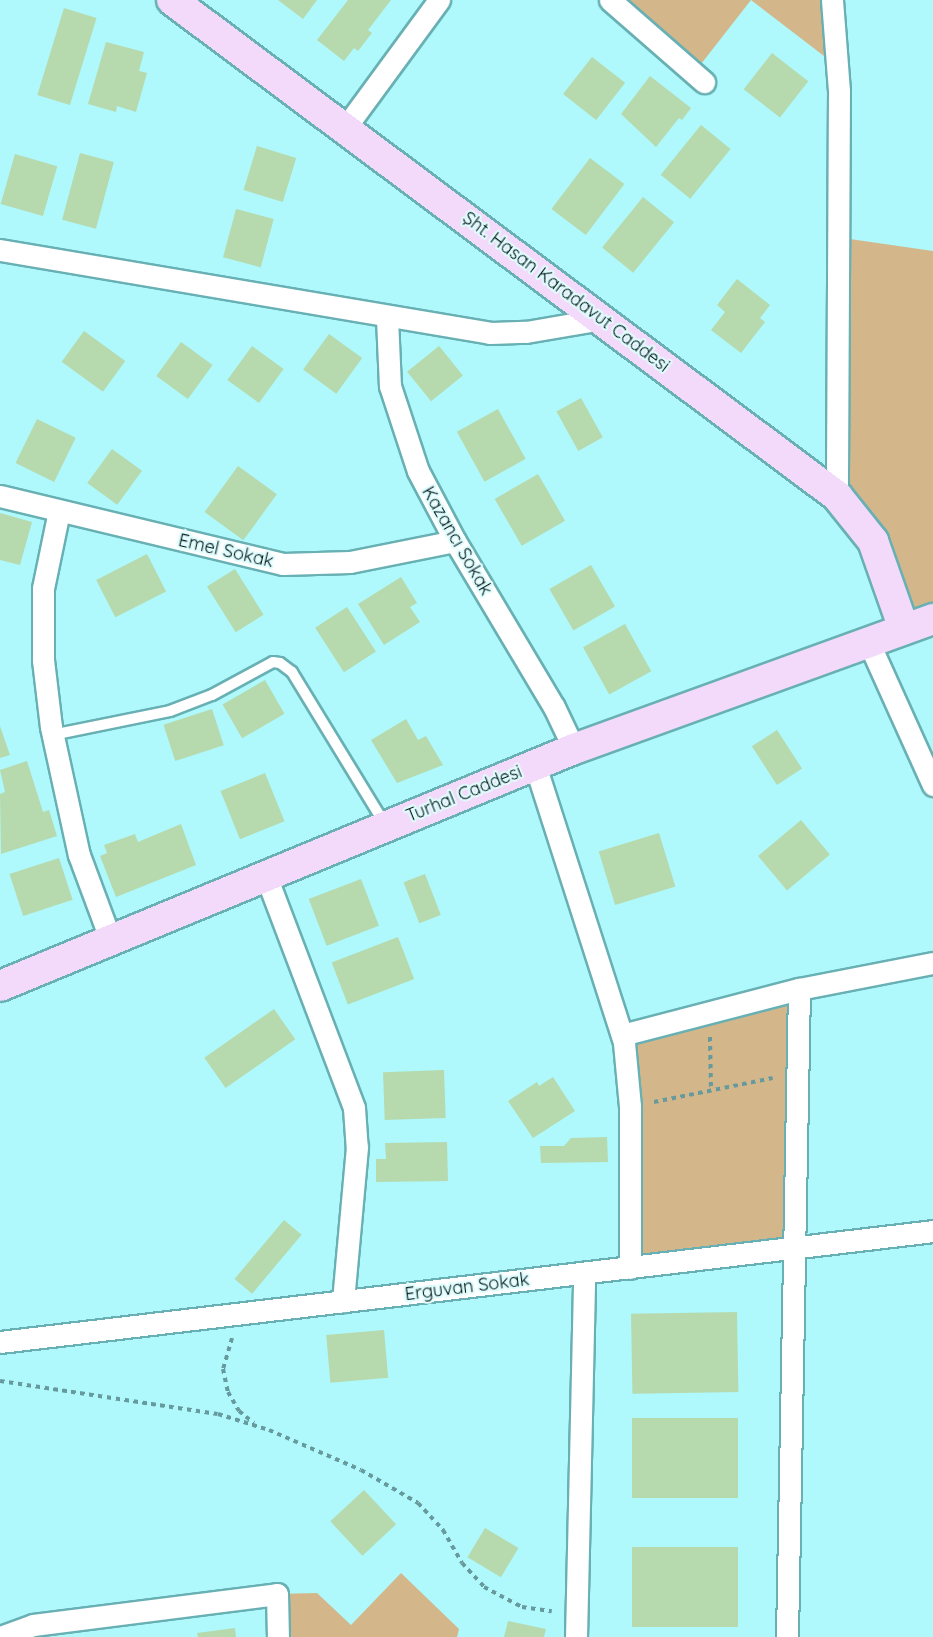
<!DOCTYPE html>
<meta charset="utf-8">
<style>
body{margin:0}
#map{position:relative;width:933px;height:1637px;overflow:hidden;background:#aff8fb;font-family:Quicksand,sans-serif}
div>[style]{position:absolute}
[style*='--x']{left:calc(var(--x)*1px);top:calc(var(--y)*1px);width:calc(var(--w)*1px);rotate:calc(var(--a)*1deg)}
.green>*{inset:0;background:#d3b78b}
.building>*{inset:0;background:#b6daad;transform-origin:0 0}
.path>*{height:4px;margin-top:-2px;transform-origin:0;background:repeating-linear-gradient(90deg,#669a9d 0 4.5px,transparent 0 9px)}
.roads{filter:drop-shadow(2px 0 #68b0b3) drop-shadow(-2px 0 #68b0b3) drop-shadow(0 2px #68b0b3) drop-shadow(0 -2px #68b0b3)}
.lane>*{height:10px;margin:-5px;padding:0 5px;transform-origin:5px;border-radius:5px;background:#fff}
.street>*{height:21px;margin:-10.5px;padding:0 10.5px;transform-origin:10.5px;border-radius:10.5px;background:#fff}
.secondary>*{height:30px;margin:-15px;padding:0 15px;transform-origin:15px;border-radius:15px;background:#f3dafa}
span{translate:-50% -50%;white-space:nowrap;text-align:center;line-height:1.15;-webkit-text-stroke:4.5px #e0fcfd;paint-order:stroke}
.street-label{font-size:18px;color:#001618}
</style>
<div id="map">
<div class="green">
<i style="clip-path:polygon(610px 0,832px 0,837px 66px,751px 0,694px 73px)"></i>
<i style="clip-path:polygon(836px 237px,933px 251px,933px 619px,904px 629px,837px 496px)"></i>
<i style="clip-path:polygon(799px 989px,794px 1248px,630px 1268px,622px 1035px)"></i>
<i style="clip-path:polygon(401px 1573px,459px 1629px,457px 1637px,278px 1637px,277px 1594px,317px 1593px,351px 1625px)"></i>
</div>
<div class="building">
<i style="clip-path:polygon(278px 0,317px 0,303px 19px)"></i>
<i style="clip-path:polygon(348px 0,391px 0,368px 30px,372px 33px,358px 51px,354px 48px,344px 61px,317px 40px)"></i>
<i style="left:64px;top:8px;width:34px;height:91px;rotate:17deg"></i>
<i style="clip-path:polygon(106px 42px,144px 52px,139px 71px,147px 73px,136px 112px,117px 106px,116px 112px,88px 104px)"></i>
<i style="left:772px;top:53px;width:46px;height:46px;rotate:38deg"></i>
<i style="left:592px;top:57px;width:42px;height:47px;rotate:38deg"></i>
<i style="clip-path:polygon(650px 76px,691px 108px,682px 120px,679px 118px,656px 147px,621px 114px)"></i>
<i style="left:701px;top:125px;width:38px;height:64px;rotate:39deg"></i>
<i style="left:257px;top:146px;width:41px;height:46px;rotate:17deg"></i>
<i style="left:80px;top:153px;width:35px;height:69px;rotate:15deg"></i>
<i style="left:15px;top:154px;width:44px;height:52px;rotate:16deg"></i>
<i style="left:590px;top:158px;width:43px;height:64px;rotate:37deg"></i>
<i style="left:643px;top:197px;width:40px;height:65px;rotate:39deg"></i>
<i style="left:236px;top:209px;width:39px;height:50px;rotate:15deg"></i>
<i style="clip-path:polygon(737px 279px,770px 305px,760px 318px,765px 322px,741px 353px,711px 330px,725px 312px,717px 305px)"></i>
<i style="left:84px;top:331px;width:51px;height:38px;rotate:36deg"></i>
<i style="left:329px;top:334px;width:41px;height:44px;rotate:36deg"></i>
<i style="left:181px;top:342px;width:39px;height:42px;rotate:36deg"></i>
<i style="left:252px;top:346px;width:39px;height:42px;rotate:36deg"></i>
<i style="left:439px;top:346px;width:38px;height:41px;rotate:51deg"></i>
<i style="left:581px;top:398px;width:45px;height:28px;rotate:61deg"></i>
<i style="left:498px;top:409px;width:57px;height:47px;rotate:61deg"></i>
<i style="left:37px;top:419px;width:43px;height:49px;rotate:26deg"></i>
<i style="left:112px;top:449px;width:37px;height:42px;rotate:36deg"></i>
<i style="left:238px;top:466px;width:48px;height:57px;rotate:36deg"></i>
<i style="left:538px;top:474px;width:54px;height:50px;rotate:60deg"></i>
<i style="clip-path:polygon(0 513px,32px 522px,20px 565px,0 560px)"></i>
<i style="left:147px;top:554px;width:42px;height:57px;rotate:63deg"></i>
<i style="left:591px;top:565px;width:48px;height:48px;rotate:60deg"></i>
<i style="left:235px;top:569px;width:54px;height:33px;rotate:58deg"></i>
<i style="clip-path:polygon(401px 577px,417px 603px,410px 607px,420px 622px,384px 645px,358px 604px)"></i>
<i style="left:347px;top:607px;width:53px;height:38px;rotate:57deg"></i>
<i style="left:625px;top:624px;width:54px;height:48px;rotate:61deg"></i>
<i style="left:265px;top:680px;width:39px;height:49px;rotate:60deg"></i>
<i style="left:212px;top:709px;width:38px;height:51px;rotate:72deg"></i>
<i style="clip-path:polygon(406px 719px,418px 740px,426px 736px,443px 765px,397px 783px,371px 740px)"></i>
<i style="clip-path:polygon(0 726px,10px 755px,0 758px)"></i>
<i style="left:777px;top:730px;width:46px;height:30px;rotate:57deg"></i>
<i style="clip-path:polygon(27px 761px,43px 812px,49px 810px,57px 836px,1px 854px,0 794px,5px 792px,0 770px)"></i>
<i style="left:265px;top:773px;width:52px;height:48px;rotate:68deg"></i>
<i style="left:801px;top:820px;width:45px;height:56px;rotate:50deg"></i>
<i style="clip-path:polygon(181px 824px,196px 865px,116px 897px,100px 856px,107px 853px,104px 845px,135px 834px,138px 842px)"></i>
<i style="left:659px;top:833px;width:56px;height:63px;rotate:73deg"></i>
<i style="left:59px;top:858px;width:44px;height:52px;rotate:72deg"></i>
<i style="left:425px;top:874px;width:44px;height:23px;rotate:69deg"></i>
<i style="left:361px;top:879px;width:50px;height:56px;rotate:69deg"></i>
<i style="left:398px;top:937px;width:45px;height:71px;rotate:69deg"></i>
<i style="left:274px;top:1009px;width:37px;height:85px;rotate:55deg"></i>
<i style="left:444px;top:1070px;width:48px;height:61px;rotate:88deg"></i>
<i style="clip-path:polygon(553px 1077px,575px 1111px,533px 1138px,508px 1101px,537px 1082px,539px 1086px)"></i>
<i style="clip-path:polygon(607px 1137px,608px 1162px,541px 1163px,540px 1146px,564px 1146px,571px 1138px)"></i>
<i style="clip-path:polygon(447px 1142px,448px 1181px,376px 1182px,376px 1159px,386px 1159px,385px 1143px)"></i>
<i style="left:284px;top:1220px;width:23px;height:77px;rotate:40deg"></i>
<i style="left:737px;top:1312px;width:80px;height:106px;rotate:89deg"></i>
<i style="left:384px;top:1330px;width:48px;height:58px;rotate:85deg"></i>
<i style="left:738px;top:1418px;width:80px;height:106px;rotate:90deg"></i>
<i style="left:364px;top:1490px;width:47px;height:46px;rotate:47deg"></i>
<i style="left:485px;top:1528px;width:39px;height:34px;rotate:31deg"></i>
<i style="left:632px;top:1547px;width:106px;height:80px"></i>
<i style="clip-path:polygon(508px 1621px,546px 1629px,544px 1637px,504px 1637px)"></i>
<i style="clip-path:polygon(235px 1628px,236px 1637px,198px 1637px,197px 1633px)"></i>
</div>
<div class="path">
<i style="--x:710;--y:1037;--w:53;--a:88.9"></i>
<i style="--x:654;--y:1102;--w:121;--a:-11.4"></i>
<i style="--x:232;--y:1338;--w:32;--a:106"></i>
<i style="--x:223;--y:1369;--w:24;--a:78"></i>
<i style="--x:228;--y:1392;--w:22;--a:60"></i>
<i style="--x:239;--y:1411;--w:19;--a:39"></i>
<i style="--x:0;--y:1381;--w:220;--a:8.6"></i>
<i style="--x:218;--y:1414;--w:53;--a:17.4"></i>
<i style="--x:269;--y:1430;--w:100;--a:23.5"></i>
<i style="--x:361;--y:1470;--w:66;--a:30.1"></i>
<i style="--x:418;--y:1503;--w:37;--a:47"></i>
<i style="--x:443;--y:1530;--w:38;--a:60"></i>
<i style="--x:462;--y:1563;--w:33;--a:47"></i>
<i style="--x:484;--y:1587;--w:43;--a:27.8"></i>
<i style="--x:522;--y:1607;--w:30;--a:8"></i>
</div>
<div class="roads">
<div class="lane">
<i style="--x:52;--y:735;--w:120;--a:-11.5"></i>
<i style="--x:170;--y:711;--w:45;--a:-20.9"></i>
<i style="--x:212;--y:695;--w:69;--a:-28.4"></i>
<i style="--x:273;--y:662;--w:7;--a:8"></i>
<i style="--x:280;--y:663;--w:15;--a:37"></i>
<i style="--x:292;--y:672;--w:180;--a:58.6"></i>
</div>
<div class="street">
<i style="--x:610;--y:0;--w:125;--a:41.1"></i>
<i style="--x:832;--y:0;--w:91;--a:85.6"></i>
<i style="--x:839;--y:91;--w:405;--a:90.3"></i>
<i style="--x:345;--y:128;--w:159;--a:-53.7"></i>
<i style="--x:0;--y:250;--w:496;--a:9.6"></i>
<i style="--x:489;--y:333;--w:37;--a:-2"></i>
<i style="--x:526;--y:332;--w:76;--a:-9.8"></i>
<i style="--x:387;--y:318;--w:68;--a:87.5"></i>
<i style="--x:390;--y:386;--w:89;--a:71.8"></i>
<i style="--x:418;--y:471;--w:79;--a:62.1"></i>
<i style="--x:455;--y:541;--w:193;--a:59.2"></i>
<i style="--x:554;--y:707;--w:47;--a:64.5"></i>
<i style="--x:0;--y:496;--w:291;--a:13.5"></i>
<i style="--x:283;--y:564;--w:67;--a:-1.7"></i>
<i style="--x:350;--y:562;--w:107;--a:-11.3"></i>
<i style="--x:59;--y:511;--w:79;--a:101.7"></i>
<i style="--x:43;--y:588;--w:72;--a:90"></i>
<i style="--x:43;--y:660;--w:67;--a:83.2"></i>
<i style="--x:51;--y:727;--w:131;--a:77.7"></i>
<i style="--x:79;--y:855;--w:92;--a:69.6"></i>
<i style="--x:868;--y:641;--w:158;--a:65.7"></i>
<i style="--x:535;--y:765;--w:292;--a:72.2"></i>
<i style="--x:624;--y:1043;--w:63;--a:84.6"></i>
<i style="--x:630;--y:1106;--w:162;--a:90"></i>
<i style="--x:266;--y:876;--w:248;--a:69.2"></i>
<i style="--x:354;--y:1108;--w:39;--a:86"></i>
<i style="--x:357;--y:1147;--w:155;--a:95.2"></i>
<i style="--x:622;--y:1035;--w:183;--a:-14.6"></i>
<i style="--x:0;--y:1342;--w:940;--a:-6.78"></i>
<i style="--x:0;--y:1637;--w:35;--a:-20"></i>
<i style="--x:33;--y:1625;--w:246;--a:-7.2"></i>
<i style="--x:277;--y:1594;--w:43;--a:88.7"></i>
<i style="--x:576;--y:1637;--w:364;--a:-88.7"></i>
<i style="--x:787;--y:1637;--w:648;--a:-88.94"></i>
<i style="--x:799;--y:989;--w:136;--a:-11"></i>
</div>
<div class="secondary">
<i style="--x:172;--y:0;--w:830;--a:36.72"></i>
<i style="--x:837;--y:496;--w:58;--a:51.3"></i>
<i style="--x:873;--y:541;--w:93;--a:70.6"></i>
<i style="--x:0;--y:986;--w:621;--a:-22.44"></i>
<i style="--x:574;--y:749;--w:382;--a:-19.9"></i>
</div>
</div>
<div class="street-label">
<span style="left:566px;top:292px;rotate:37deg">Şht. Hasan Karadavut Caddesi</span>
<span style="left:457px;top:541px;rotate:60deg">Kazancı Sokak</span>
<span style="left:226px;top:551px;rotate:13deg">Emel Sokak</span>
<span style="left:464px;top:794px;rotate:-22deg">Turhal Caddesi</span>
<span style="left:467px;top:1287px;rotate:-7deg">Erguvan Sokak</span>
</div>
</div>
